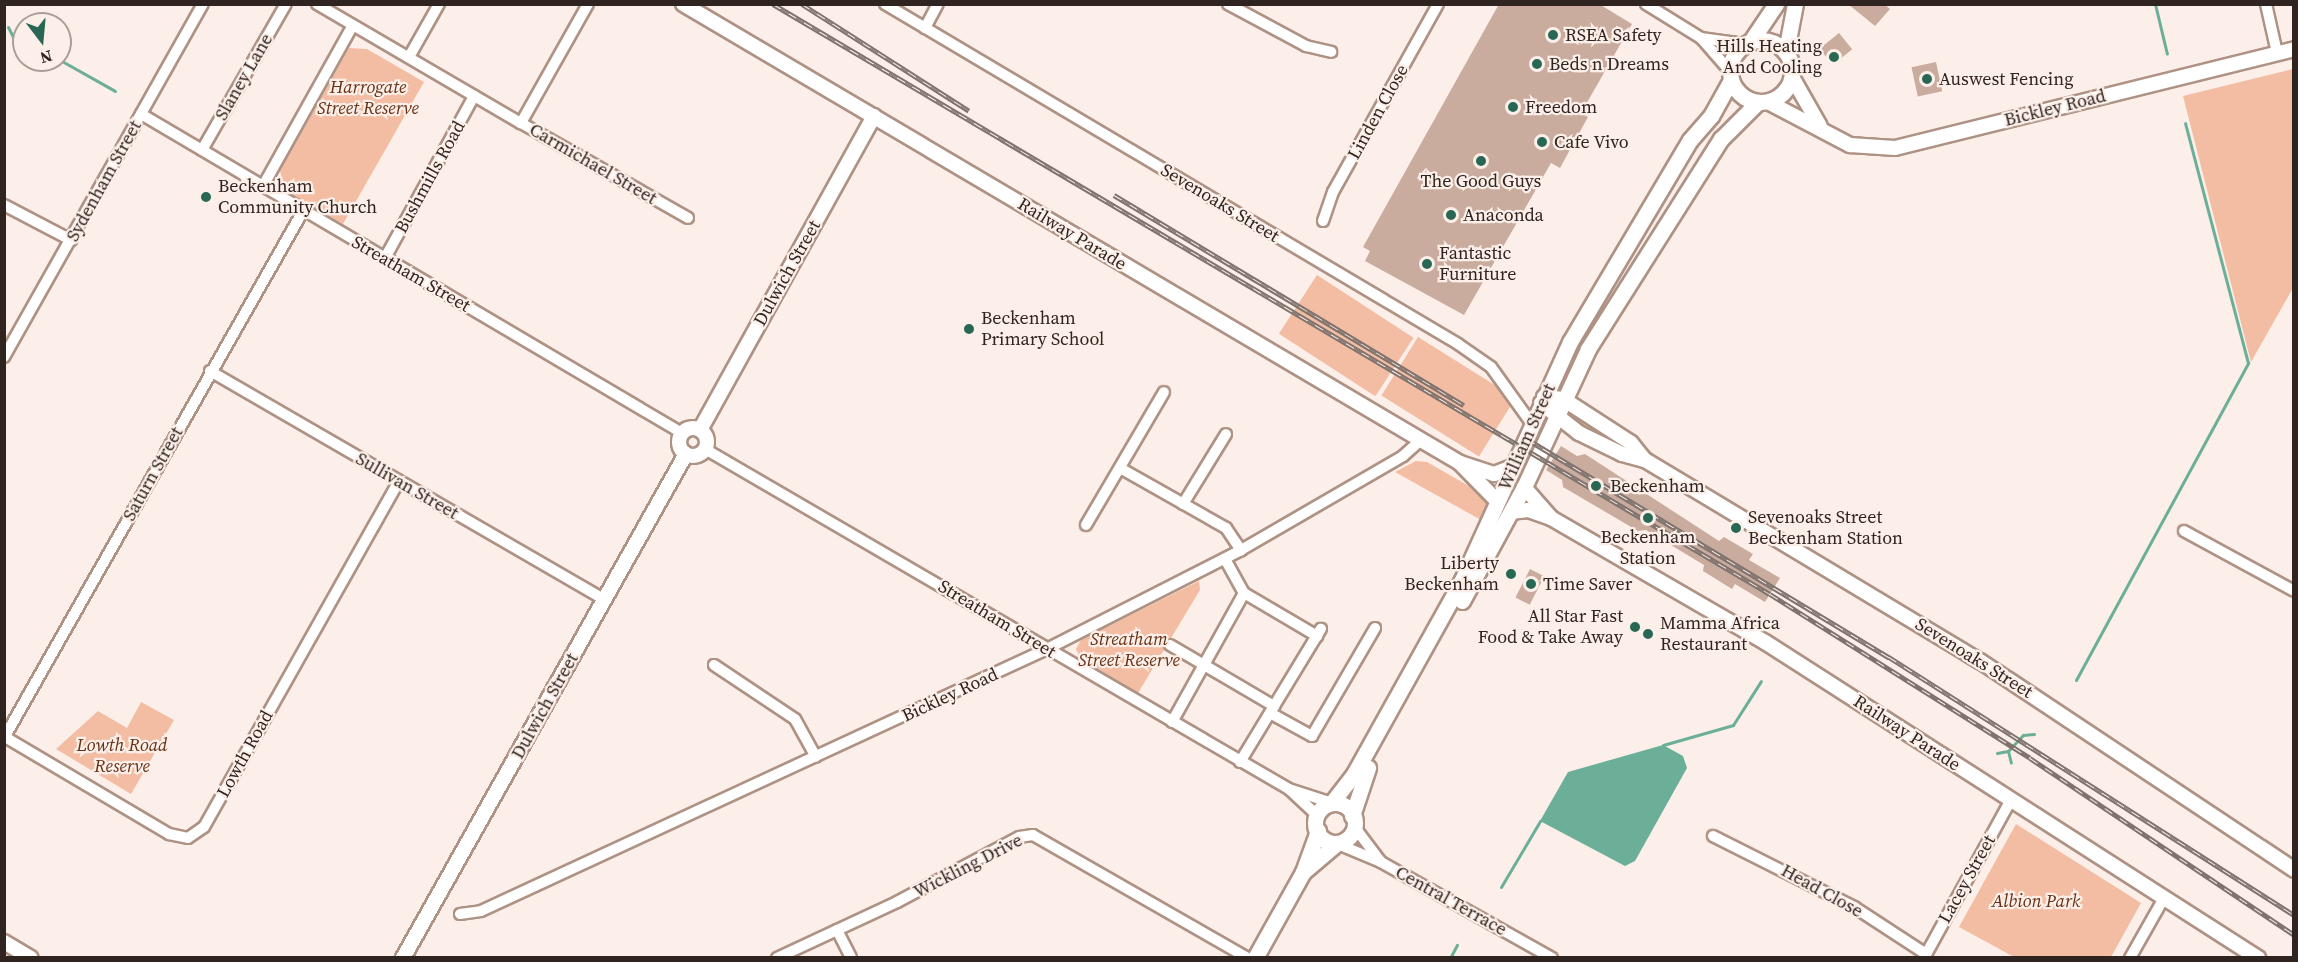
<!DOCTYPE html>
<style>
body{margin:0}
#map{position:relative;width:2298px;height:962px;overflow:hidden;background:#fcefe9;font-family:"Source Serif 4",serif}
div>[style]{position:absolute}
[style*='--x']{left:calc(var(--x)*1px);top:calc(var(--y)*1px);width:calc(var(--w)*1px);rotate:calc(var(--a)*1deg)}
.green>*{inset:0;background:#f3bda3;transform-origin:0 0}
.water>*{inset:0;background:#6baf98}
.stream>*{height:3px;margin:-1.5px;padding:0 1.5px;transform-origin:1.5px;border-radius:1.5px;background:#6baf98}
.building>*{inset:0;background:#c9ac9e;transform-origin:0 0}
.roads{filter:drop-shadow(2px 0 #ae9284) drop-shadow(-2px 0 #ae9284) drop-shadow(0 2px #ae9284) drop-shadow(0 -2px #ae9284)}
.street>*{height:10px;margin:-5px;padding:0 5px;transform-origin:5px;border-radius:5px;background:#fff}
.secondary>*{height:14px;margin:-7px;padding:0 7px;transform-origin:7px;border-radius:7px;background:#fff}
.secondary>.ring{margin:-7px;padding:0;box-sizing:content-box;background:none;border:14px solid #fff;border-radius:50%}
.primary>*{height:15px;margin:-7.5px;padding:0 7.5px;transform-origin:7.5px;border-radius:7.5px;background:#fff}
.primary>.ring{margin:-7.5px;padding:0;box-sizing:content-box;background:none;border:15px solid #fff;border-radius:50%}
.rail>*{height:5px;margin-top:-2.5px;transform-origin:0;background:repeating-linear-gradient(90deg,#fcefe9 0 9px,#7f736e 0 18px);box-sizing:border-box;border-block:2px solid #7f736e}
.dots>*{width:16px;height:16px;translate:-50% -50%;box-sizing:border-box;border:3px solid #fcefe9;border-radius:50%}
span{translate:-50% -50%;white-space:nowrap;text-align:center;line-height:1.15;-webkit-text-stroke:4.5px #fcefe9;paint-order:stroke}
.poi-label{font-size:18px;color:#2f241f}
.left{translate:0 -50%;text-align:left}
.right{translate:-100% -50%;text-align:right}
.street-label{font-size:18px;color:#2f241f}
.park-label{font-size:18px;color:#663113;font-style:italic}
.frame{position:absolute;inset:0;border:6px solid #2f241f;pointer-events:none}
.north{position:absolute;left:12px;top:12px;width:60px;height:60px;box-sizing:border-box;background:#fcefe9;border:2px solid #aa9e98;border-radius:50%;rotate:164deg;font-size:16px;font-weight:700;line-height:24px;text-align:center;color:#2f241f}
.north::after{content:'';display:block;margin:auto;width:21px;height:27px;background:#286754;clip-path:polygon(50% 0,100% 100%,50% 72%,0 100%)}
</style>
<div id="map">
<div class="green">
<i style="clip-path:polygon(349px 48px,367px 49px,424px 82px,343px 224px,286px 192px,280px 171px)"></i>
<i style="clip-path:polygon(2293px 69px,2293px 288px,2251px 362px,2183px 96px)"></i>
<i style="left:1317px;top:275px;width:115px;height:70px;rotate:33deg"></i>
<i style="left:1418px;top:337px;width:115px;height:69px;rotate:32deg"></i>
<i style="clip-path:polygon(1416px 461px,1427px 462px,1483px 494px,1488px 501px,1481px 520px,1395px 472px)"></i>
<i style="clip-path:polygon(1199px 581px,1200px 590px,1138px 693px,1080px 658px,1076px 649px,1081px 640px)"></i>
<i style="clip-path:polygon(141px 702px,174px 720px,131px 794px,56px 749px,98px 711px,127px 728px)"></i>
<i style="clip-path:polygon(2016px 824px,2141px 903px,2111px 957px,2014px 957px,1959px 927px)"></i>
</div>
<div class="water">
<i style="clip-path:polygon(1663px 745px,1683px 756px,1687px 768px,1635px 861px,1625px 866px,1540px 821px,1568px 772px)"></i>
</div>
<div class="stream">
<i style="--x:2155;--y:4;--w:51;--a:76.5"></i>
<i style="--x:8;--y:27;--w:13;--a:63"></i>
<i style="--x:60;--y:60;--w:63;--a:29.4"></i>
<i style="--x:2076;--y:680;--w:361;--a:-61.5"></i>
<i style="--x:2248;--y:363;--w:248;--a:-104.7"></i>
<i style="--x:1663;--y:745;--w:73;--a:-15.9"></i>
<i style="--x:1733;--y:725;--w:52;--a:-57.5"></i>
<i style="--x:2008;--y:751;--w:12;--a:76"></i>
<i style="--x:1997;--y:753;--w:11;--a:-10"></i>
<i style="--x:2008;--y:751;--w:22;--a:-47"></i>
<i style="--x:2023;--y:735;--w:11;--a:-5"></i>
<i style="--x:1501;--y:887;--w:77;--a:-59.4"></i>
<i style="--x:1450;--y:958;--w:15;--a:-62"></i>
</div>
<div class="building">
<i style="clip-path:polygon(1499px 4px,1599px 4px,1632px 24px,1581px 113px,1588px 117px,1560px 168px,1551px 163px,1464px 315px,1365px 261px,1370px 251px,1363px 247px)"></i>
<i style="clip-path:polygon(1848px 4px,1884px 4px,1890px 9px,1875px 26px)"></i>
<i style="left:1839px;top:33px;width:21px;height:25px;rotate:51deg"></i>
<i style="left:1936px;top:62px;width:30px;height:25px;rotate:78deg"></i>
<i style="clip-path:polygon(1561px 446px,1577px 456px,1585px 454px,1719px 541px,1724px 537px,1753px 554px,1749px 560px,1780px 578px,1765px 602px,1735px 584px,1732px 589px,1703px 571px,1704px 565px,1646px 530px,1638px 531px,1563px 487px,1562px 480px,1546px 470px)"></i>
<i style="left:1530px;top:569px;width:16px;height:32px;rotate:27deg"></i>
</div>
<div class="roads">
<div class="street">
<i style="--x:317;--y:4;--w:236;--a:30.3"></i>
<i style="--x:588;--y:4;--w:137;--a:119.4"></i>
<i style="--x:521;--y:123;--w:192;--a:29.6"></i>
<i style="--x:885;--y:4;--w:666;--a:30.68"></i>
<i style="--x:1458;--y:344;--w:40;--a:34.9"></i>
<i style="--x:1491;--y:367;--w:70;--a:54.3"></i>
<i style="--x:1228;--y:4;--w:89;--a:28.3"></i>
<i style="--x:1306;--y:46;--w:26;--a:13"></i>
<i style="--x:1646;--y:4;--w:65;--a:31.7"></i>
<i style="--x:1701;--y:38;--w:43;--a:48.8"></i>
<i style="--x:2266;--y:4;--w:50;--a:77.3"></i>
<i style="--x:925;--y:28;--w:27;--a:-62"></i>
<i style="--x:1701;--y:38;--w:44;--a:7.8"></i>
<i style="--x:409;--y:57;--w:61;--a:-60.5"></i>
<i style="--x:141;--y:114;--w:628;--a:30.53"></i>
<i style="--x:202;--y:150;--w:168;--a:-60.1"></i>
<i style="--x:263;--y:186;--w:184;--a:-60.8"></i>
<i style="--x:4;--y:205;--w:76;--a:27.6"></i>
<i style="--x:1323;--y:221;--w:31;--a:-71"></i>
<i style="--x:1333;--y:192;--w:215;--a:-60.8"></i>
<i style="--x:385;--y:258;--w:185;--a:-61.2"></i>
<i style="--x:4;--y:357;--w:405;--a:-60.6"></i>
<i style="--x:210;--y:371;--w:457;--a:30.1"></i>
<i style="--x:705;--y:449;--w:676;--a:30.21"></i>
<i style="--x:1289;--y:789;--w:40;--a:43"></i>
<i style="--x:1120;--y:468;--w:122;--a:29.5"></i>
<i style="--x:1226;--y:528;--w:27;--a:56"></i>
<i style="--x:1183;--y:504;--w:82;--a:-58.4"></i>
<i style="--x:1086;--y:525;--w:154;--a:-59.6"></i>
<i style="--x:2184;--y:531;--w:125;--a:28.6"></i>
<i style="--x:1225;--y:559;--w:39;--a:61"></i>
<i style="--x:1244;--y:593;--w:85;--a:30.5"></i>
<i style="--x:1170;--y:645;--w:121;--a:30.4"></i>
<i style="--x:714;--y:665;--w:97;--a:33.7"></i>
<i style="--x:795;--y:719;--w:43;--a:61.1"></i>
<i style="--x:1270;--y:713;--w:48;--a:28.7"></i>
<i style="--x:1312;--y:736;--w:125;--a:-59.7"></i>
<i style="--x:1172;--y:722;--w:148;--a:-60.8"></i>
<i style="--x:5;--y:737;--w:191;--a:30.6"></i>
<i style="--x:169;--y:834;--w:19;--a:12"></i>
<i style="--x:188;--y:838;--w:19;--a:-35"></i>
<i style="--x:204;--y:827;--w:397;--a:-60.6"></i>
<i style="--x:4;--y:738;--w:606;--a:-60.43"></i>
<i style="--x:1240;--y:762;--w:156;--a:-58.7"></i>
<i style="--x:1292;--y:790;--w:39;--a:18"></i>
<i style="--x:1353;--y:825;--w:46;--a:52.9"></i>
<i style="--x:1713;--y:836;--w:158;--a:26.7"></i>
<i style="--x:1854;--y:907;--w:86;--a:33.1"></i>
<i style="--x:1340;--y:845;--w:44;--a:22.5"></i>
<i style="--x:1381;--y:862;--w:196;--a:29.3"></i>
<i style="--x:460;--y:914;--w:21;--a:-8"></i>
<i style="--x:481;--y:911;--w:624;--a:-24.84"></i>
<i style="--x:1047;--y:649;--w:218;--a:-27"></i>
<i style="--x:1241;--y:550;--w:187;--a:-30.1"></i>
<i style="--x:1403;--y:456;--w:24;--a:-42"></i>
<i style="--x:837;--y:930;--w:31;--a:63"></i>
<i style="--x:777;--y:958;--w:132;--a:-25"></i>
<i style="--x:897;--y:902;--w:138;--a:-28"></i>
<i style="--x:1019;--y:837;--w:14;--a:-8"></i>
<i style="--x:1033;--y:835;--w:248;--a:29.8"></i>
<i style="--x:1924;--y:958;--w:180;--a:-61.2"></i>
<i style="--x:2130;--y:958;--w:69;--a:-60.5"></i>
</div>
<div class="secondary">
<i style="--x:683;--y:4;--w:902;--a:30.57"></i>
<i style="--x:1460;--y:463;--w:54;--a:45.7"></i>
<i style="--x:1792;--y:77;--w:56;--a:60.3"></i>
<i style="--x:1768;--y:102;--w:93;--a:27.7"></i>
<i style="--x:1850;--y:145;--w:45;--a:3.8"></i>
<i style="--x:1895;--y:148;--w:411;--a:-13.9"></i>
<i style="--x:1544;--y:397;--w:19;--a:6"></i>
<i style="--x:1563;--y:399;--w:81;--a:32.9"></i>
<i style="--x:1631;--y:443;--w:22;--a:51"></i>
<i style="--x:1541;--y:403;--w:48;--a:38.3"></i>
<i style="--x:1579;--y:433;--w:48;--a:26"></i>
<i style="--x:1622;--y:454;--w:24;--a:15"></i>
<i style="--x:1645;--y:460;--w:391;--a:31"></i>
<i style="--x:1980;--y:661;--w:377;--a:33.6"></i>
<i class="ring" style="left:679px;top:428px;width:14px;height:14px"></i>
<i style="--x:700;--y:430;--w:359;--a:-61"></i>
<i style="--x:1460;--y:463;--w:36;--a:18"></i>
<i style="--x:1494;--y:474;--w:22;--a:-21"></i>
<i style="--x:1524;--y:487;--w:41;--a:48.9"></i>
<i style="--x:1511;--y:512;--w:17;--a:-7"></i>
<i style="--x:1528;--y:510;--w:24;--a:19"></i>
<i style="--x:1551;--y:518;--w:247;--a:30.1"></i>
<i style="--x:1765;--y:642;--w:586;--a:32.66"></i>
<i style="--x:4;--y:942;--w:31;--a:31"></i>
<i style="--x:403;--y:958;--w:578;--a:-60.69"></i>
</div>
<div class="primary">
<i class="ring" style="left:1730px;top:40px;width:47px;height:47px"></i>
<i style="--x:1751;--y:41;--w:45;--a:-56"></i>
<i style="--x:1786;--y:51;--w:48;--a:-79.2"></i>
<i style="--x:1462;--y:601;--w:130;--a:-61.5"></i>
<i style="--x:1524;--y:487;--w:152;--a:-65.1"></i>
<i style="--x:1588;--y:349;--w:249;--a:-57.7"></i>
<i style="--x:1721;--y:139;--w:52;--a:-45"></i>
<i style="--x:1333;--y:801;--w:34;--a:-52"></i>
<i style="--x:1354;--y:774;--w:222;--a:-60.9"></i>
<i style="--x:1462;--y:580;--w:261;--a:-65.6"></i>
<i style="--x:1570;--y:342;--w:235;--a:-59.3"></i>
<i style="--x:1690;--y:140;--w:32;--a:-49"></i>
<i style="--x:1711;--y:116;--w:41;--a:-60.9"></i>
<i class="ring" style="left:1315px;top:803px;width:25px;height:25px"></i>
<i style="--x:1352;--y:816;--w:51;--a:-71.6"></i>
<i style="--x:1303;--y:872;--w:42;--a:-40.2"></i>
<i style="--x:1255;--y:958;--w:98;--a:-60.8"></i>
<i style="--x:1303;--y:872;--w:44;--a:-69.9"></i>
</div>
</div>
<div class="rail">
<i style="--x:773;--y:4;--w:1158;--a:30.62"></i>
<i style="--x:1770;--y:594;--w:307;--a:32.2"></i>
<i style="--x:2030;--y:758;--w:318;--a:33.8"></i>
<i style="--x:802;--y:4;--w:198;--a:32.6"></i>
<i style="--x:1114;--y:195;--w:408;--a:31"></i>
<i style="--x:1527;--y:439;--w:423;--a:31.1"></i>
<i style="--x:1889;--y:657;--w:480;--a:32.5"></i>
</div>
<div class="dots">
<i style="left:1553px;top:35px;background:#286754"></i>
<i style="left:1834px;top:57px;background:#286754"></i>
<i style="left:1537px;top:64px;background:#286754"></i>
<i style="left:1927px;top:79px;background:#286754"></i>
<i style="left:1513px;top:107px;background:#286754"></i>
<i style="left:1542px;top:142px;background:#286754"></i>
<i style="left:1481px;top:161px;background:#286754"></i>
<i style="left:206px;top:197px;background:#286754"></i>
<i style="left:1451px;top:215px;background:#286754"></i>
<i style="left:1427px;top:264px;background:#286754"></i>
<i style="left:969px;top:329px;background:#286754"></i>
<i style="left:1596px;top:486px;background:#286754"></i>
<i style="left:1648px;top:518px;background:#286754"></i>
<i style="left:1736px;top:528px;background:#286754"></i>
<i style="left:1511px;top:574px;background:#286754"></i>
<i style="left:1531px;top:584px;background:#286754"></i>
<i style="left:1635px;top:627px;background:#286754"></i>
<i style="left:1648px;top:634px;background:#286754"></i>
</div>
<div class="poi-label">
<span class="left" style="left:1565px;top:35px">RSEA Safety</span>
<span class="right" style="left:1822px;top:57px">Hills Heating<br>And Cooling</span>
<span class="left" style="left:1549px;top:64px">Beds n Dreams</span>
<span class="left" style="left:1939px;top:79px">Auswest Fencing</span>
<span class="left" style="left:1525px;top:107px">Freedom</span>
<span class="left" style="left:1554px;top:142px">Cafe Vivo</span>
<span style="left:1481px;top:181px">The Good Guys</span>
<span class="left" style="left:218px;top:197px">Beckenham<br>Community Church</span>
<span class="left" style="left:1463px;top:215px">Anaconda</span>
<span class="left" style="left:1439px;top:264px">Fantastic<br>Furniture</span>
<span class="left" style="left:981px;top:329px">Beckenham<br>Primary School</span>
<span class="left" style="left:1610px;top:486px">Beckenham</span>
<span class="left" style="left:1748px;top:528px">Sevenoaks Street<br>Beckenham Station</span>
<span style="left:1648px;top:548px">Beckenham<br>Station</span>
<span class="right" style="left:1499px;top:574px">Liberty<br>Beckenham</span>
<span class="left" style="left:1543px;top:584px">Time Saver</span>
<span class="right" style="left:1623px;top:627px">All Star Fast<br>Food &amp; Take Away</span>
<span class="left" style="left:1660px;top:634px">Mamma Africa<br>Restaurant</span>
</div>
<div class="street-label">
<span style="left:244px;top:77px;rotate:-60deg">Slaney Lane</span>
<span style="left:2055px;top:108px;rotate:-14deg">Bickley Road</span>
<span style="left:1378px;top:112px;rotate:-61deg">Linden Close</span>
<span style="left:593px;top:164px;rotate:30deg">Carmichael Street</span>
<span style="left:430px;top:177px;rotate:-61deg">Bushmills Road</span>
<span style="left:104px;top:181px;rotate:-61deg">Sydenham Street</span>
<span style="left:1220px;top:203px;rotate:31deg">Sevenoaks Street</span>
<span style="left:1072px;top:234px;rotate:31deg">Railway Parade</span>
<span style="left:787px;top:273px;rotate:-61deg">Dulwich Street</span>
<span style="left:411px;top:274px;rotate:30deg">Streatham Street</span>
<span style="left:1527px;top:437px;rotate:-66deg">William Street</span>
<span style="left:153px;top:474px;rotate:-61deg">Saturn Street</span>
<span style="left:407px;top:486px;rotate:30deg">Sullivan Street</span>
<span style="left:997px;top:619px;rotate:31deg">Streatham Street</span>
<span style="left:1974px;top:658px;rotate:32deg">Sevenoaks Street</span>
<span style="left:950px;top:695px;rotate:-25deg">Bickley Road</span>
<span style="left:545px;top:706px;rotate:-61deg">Dulwich Street</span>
<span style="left:1907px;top:733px;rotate:33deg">Railway Parade</span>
<span style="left:245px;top:754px;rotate:-61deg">Lowth Road</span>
<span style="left:968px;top:866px;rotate:-27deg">Wickling Drive</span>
<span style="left:1967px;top:879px;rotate:-61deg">Lacey Street</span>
<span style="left:1822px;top:891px;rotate:29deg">Head Close</span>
<span style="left:1451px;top:901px;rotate:29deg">Central Terrace</span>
</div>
<div class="park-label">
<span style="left:368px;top:98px">Harrogate<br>Street Reserve</span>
<span style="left:1129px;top:650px">Streatham<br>Street Reserve</span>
<span style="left:122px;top:756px">Lowth Road<br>Reserve</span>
<span style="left:2036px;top:901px">Albion Park</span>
</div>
<div class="frame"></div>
<div class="north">N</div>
</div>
